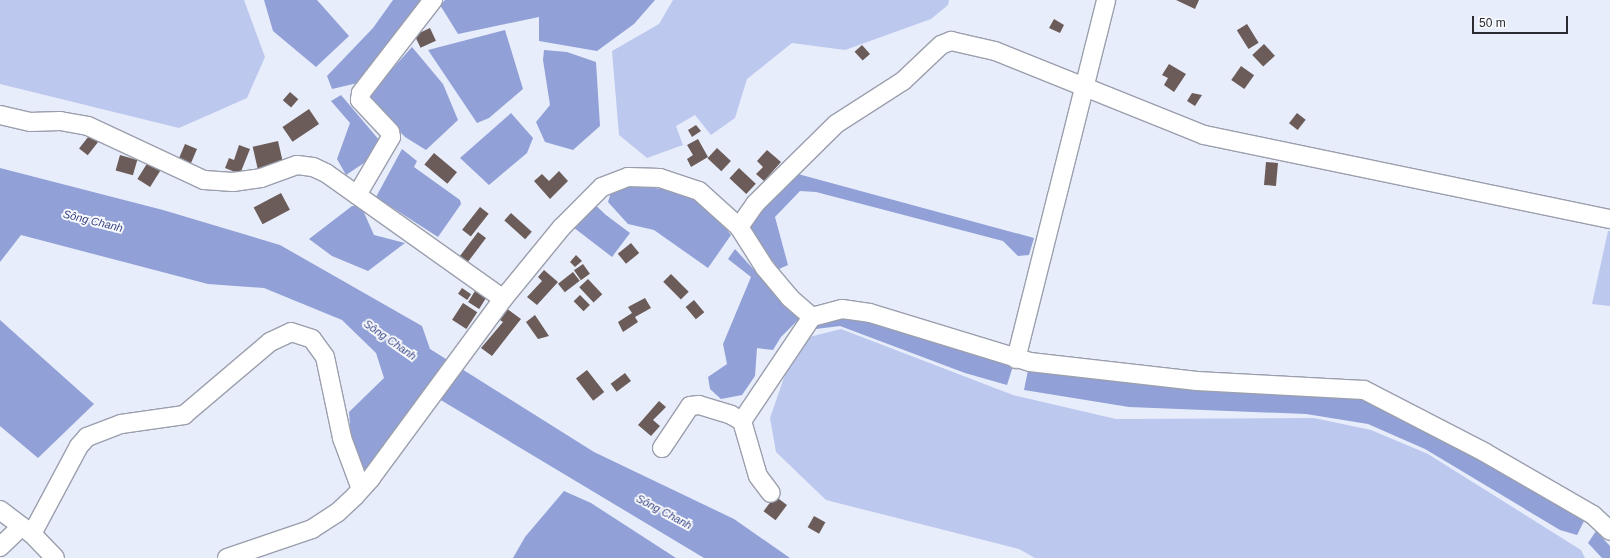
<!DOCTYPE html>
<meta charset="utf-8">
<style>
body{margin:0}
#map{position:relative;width:1610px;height:558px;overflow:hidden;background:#e8edfb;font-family:Helvetica,sans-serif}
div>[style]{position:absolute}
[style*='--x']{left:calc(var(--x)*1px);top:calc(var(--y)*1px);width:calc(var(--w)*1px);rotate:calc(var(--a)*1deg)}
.green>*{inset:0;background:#bdc8ee}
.water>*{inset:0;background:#91a0d6}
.building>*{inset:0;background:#6b5c59;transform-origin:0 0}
.roads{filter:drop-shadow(1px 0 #9b9fad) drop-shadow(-1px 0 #9b9fad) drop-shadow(0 1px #9b9fad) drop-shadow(0 -1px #9b9fad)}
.minor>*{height:18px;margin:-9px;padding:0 9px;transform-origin:9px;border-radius:9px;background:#fff}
span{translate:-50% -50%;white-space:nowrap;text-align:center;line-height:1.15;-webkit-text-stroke:4px #f9fafd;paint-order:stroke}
.water-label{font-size:11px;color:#354285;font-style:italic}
.scale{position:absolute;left:1472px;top:16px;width:96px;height:18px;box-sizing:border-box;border:2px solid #292b31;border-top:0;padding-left:5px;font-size:12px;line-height:14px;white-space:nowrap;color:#292b31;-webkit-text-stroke:3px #f9fafd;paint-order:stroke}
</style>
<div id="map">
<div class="green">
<i style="clip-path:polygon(0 0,244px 0,265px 57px,247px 98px,179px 128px,0 84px)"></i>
<i style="clip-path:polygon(673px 0,949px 0,948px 5px,931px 19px,845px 50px,792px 43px,747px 79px,735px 118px,711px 135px,695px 115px,676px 126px,683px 145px,647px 158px,619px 135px,612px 51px,659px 24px)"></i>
<i style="clip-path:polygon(1608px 231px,1610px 231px,1610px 306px,1592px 304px)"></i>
<i style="clip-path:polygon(841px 329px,1013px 395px,1116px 419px,1314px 418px,1371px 430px,1428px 454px,1581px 550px,1585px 558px,1035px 558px,1019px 549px,826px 500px,776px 452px,770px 418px,797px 340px)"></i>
</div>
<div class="water">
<i style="clip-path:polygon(264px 0,317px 0,349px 36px,316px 67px,273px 31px)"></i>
<i style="clip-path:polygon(393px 0,422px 0,362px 82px,332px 89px,327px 76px,373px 28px)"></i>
<i style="clip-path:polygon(445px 0,655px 0,634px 24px,597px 51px,539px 41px,539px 17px,458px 34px,440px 5px)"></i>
<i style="clip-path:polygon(505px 30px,523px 89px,489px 118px,477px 123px,428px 50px)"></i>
<i style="clip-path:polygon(412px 47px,443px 84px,458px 120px,426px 150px,405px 137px,367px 97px)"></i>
<i style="clip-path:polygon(544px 50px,567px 52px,596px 62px,600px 126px,573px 150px,545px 142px,536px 122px,550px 105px,543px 60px)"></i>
<i style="clip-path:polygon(341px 95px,380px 141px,370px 159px,346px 175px,337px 159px,350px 123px,331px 101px)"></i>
<i style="clip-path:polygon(511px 113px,533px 138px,527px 153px,489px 185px,460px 158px)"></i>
<i style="clip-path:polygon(402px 149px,417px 161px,414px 167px,460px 200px,461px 204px,438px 237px,376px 197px)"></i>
<i style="clip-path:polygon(0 168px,163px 210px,280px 245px,422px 326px,430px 349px,594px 452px,734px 519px,790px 558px,704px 558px,424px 390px,364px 479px,352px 451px,349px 412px,384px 378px,376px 353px,342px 320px,264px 288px,208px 284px,21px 235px,0 262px)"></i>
<i style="clip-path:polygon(798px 174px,1034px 238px,1029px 255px,1018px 256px,1003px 241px,816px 192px,800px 191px,775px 217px,788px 265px,779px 269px,746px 228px,763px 201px)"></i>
<i style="clip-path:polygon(622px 184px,687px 192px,707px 204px,731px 235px,708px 268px,654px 230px,628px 224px,608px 202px,611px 192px)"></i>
<i style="clip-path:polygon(591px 201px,606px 215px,630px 233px,612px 257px,573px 227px)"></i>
<i style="clip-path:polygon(352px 206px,361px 206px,374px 235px,405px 243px,368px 271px,332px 256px,309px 239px)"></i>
<i style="clip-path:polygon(735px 249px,799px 319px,781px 337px,773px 350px,757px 348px,755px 376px,742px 395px,721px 399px,710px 389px,708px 377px,727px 364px,723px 344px,751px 277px,728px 259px)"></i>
<i style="clip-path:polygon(832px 314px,857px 316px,1013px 366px,1007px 385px,965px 373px,840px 326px,816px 329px,816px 323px)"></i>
<i style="clip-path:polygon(0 320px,94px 404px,38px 458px,0 426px)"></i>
<i style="clip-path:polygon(1028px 370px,1371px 397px,1502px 470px,1584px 521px,1577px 535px,1560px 530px,1425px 449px,1368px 424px,1306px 414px,1129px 407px,1024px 390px)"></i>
<i style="clip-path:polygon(564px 491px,591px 503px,676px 558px,513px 558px,525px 537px)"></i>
<i style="clip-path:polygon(1596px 531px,1610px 546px,1610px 558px,1602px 558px,1588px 543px)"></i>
</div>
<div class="building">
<i style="clip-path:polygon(1176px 0,1199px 0,1195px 9px)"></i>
<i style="clip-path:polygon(1054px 19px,1064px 25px,1060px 33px,1049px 28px)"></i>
<i style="left:1247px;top:24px;width:22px;height:12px;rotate:58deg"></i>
<i style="left:430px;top:28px;width:14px;height:17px;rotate:65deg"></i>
<i style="left:1264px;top:44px;width:16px;height:16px;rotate:47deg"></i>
<i style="left:862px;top:45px;width:12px;height:10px;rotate:48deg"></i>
<i style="clip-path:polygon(1169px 64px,1186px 74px,1174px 92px,1164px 85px,1168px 78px,1162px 75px)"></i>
<i style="left:1241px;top:66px;width:16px;height:17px;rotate:35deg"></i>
<i style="left:290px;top:92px;width:11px;height:11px;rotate:41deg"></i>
<i style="clip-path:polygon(1192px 93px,1202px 95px,1195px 106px,1187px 101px)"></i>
<i style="left:309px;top:109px;width:18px;height:32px;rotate:56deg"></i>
<i style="left:1297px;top:113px;width:11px;height:13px;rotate:38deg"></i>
<i style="clip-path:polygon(696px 125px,701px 131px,692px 137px,688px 130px)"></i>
<i style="left:92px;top:132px;width:11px;height:21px;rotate:38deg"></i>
<i style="clip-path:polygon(698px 139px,708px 157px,691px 167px,687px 159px,693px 155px,687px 145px)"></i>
<i style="left:278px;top:141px;width:23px;height:26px;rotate:77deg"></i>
<i style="left:185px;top:144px;width:13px;height:17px;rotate:23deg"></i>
<i style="clip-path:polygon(239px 145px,250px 149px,240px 174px,225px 168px,229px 158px,234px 160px)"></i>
<i style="left:717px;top:148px;width:19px;height:14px;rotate:43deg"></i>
<i style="clip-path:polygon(767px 150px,781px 162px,764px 181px,756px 174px,763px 167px,757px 161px)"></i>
<i style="left:434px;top:153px;width:30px;height:15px;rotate:40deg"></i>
<i style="left:120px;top:155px;width:18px;height:16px;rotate:16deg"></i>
<i style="left:148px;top:162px;width:15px;height:20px;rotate:32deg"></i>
<i style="left:1266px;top:162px;width:12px;height:23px;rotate:5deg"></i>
<i style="left:739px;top:168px;width:23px;height:14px;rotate:43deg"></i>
<i style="clip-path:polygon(559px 171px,568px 181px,550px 199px,534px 181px,542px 174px,549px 181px)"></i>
<i style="left:281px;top:193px;width:19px;height:31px;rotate:62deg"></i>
<i style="left:480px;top:207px;width:11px;height:29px;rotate:38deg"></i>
<i style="left:511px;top:213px;width:28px;height:10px;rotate:42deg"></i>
<i style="left:478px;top:232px;width:10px;height:32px;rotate:37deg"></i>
<i style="left:631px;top:243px;width:13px;height:17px;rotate:51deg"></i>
<i style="clip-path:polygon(576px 255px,582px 261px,575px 267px,570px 262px)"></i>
<i style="left:583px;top:264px;width:12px;height:11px;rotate:55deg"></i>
<i style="clip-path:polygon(544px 270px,558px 282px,537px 305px,527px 297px,542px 281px,538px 277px)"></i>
<i style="left:573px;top:272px;width:11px;height:19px;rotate:52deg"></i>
<i style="left:671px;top:274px;width:25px;height:11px;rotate:45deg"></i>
<i style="left:588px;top:279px;width:21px;height:12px;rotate:47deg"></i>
<i style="left:462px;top:288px;width:11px;height:7px;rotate:34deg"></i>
<i style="left:475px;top:291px;width:13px;height:13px;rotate:32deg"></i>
<i style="left:580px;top:295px;width:14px;height:9px;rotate:45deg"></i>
<i style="clip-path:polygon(645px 298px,651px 308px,635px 317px,638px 322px,623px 332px,618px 322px,632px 313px,628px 307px)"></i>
<i style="left:694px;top:300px;width:16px;height:11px;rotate:50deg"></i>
<i style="left:463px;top:303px;width:17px;height:20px;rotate:33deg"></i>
<i style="clip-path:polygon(502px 305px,521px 319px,492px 356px,481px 348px,503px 322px,494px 316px)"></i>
<i style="clip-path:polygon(535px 315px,549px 336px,538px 339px,526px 322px)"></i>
<i style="left:587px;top:370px;width:28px;height:14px;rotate:52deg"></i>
<i style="left:625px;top:373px;width:10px;height:18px;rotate:53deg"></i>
<i style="clip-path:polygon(659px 401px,666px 407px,653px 420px,660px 426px,651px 436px,638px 425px)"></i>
<i style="left:775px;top:496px;width:15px;height:19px;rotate:37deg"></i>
<i style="left:814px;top:516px;width:13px;height:13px;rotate:29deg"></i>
</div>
<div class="roads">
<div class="minor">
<i style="--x:0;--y:115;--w:31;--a:13"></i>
<i style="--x:30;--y:122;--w:30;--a:-2"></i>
<i style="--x:60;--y:121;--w:28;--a:10"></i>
<i style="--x:88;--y:126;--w:128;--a:25"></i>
<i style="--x:204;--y:180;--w:29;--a:4"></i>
<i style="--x:233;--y:182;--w:28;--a:-8"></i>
<i style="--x:261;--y:178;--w:38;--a:-20"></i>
<i style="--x:297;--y:165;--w:16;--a:7"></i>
<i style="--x:313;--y:167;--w:14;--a:25"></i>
<i style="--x:326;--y:173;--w:217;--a:35.4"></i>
<i style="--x:357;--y:195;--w:67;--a:-59.6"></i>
<i style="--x:391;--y:137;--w:5;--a:-101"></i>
<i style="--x:390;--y:132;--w:44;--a:-133.2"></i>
<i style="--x:360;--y:100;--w:7;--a:-82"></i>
<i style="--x:361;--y:93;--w:118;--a:-52.3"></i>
<i style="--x:739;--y:227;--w:28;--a:-55"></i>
<i style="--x:755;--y:204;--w:114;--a:-44.6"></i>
<i style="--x:836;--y:124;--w:80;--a:-32.7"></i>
<i style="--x:903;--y:81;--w:52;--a:-43.5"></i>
<i style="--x:941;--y:45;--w:11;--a:-22"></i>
<i style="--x:951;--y:41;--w:45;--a:12.8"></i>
<i style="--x:995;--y:51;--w:225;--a:21.9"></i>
<i style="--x:1204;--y:135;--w:415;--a:11.7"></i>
<i style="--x:1016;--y:359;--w:370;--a:-75.9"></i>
<i style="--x:742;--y:421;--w:125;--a:-56.1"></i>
<i style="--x:812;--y:317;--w:31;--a:-15"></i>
<i style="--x:842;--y:309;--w:28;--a:8"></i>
<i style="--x:870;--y:313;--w:167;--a:17"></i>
<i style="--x:1030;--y:362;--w:168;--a:6.5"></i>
<i style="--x:1197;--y:381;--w:167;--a:3.1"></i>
<i style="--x:1364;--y:390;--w:135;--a:27.3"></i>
<i style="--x:1484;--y:452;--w:126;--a:30"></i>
<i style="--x:1593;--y:515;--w:23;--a:43"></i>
<i style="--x:662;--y:448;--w:50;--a:-56.3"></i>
<i style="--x:690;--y:406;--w:9;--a:-6"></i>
<i style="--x:699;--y:405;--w:34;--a:17"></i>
<i style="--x:731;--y:415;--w:13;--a:29"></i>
<i style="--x:742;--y:421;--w:57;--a:73.8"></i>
<i style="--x:758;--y:476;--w:21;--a:53"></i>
<i style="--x:0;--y:510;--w:40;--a:37"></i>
<i style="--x:32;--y:534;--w:33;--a:46"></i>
<i style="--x:32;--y:534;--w:100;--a:-61.9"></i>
<i style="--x:79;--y:446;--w:12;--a:-48"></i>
<i style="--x:87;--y:437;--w:36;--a:-21"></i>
<i style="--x:121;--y:424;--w:64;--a:-8.1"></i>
<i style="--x:184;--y:415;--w:113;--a:-40.3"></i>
<i style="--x:270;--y:342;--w:23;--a:-25"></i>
<i style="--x:291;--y:332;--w:22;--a:18"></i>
<i style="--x:312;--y:339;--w:22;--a:54"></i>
<i style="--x:325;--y:357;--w:83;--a:78.1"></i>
<i style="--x:342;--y:438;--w:54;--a:69.6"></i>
<i style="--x:0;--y:547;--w:30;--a:-44"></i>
<i style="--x:227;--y:558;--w:90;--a:-18.8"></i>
<i style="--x:312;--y:529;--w:30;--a:-33"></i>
<i style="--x:337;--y:513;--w:25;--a:-43"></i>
<i style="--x:355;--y:496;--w:24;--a:-48"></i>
<i style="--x:371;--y:478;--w:222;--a:-53.6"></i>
<i style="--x:503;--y:299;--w:93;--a:-50.7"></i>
<i style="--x:562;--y:227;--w:57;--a:-45"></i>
<i style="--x:602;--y:187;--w:28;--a:-21"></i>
<i style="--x:628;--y:177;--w:32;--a:2"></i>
<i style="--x:660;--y:178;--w:41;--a:18.4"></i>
<i style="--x:699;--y:191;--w:54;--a:42"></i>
<i style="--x:739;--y:227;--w:49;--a:57.6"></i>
<i style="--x:765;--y:268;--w:39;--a:50"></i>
<i style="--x:790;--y:298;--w:29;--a:41"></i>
</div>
</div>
<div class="water-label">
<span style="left:93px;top:221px;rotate:14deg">Sông Chanh</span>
<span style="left:390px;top:340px;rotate:35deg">Sông Chanh</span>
<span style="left:664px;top:512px;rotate:28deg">Sông Chanh</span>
</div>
<div class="scale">50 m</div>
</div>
